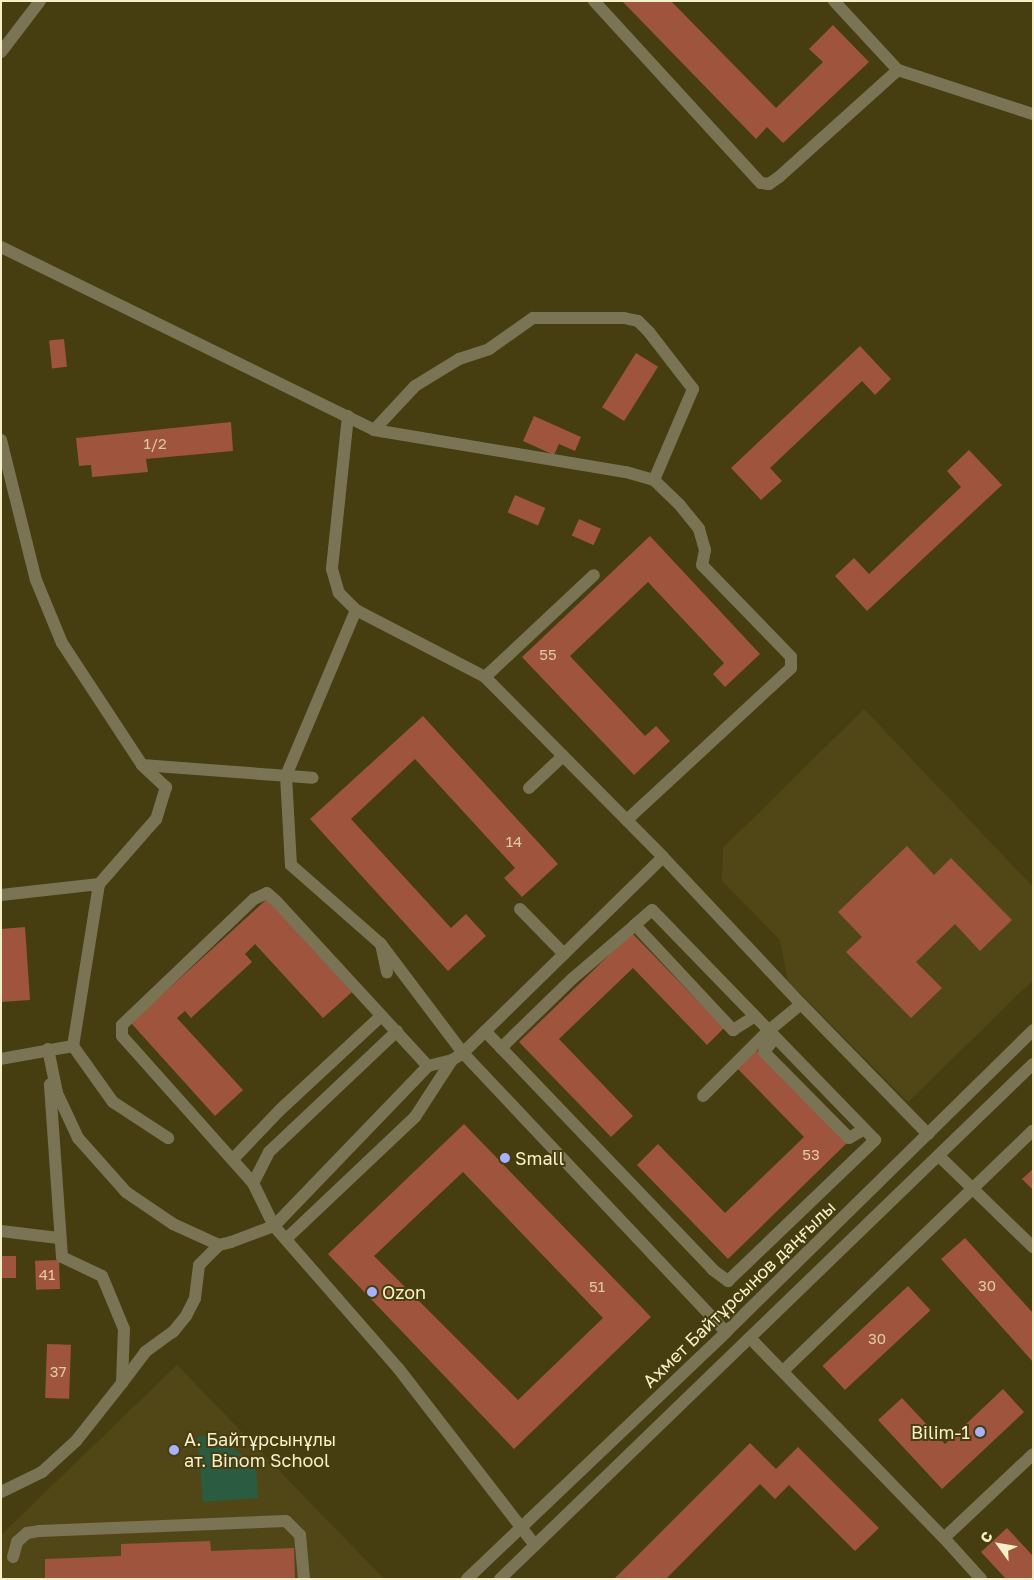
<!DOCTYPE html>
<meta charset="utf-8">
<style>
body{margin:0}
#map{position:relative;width:1034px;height:1580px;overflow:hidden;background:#463d11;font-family:"Golos Text",sans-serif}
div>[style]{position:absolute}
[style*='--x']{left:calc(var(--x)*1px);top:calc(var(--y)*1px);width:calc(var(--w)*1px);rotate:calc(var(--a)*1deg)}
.built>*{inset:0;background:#514716}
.green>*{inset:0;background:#2b5b41}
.building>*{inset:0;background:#9e543d;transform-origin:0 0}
.minor>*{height:12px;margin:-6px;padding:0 6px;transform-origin:6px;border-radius:6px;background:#7b7454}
.dots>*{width:14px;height:14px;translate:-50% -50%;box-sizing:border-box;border:2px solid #463d11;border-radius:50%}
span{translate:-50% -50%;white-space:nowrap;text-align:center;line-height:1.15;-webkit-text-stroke:4px #463d11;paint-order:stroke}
.number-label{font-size:15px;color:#e1c8a5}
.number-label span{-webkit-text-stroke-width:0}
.poi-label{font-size:18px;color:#f7efc8}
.left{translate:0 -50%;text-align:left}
.right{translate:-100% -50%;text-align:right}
.street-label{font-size:18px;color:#f7efc8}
.frame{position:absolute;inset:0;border:2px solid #f7efc8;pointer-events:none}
.north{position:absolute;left:974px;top:1520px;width:50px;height:50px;-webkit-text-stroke:4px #463d11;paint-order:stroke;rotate:302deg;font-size:14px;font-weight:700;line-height:20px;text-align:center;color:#f7efc8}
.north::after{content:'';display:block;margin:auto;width:18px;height:22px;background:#f7efc8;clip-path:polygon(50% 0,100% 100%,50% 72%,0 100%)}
</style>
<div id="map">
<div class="built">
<i style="clip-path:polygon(864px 709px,1033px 887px,1033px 980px,908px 1102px,788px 981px,780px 940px,722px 881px,723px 848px)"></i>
<i style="clip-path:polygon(177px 1365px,384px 1579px,1px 1579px,1px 1535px)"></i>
</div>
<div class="green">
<i style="clip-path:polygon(215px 1434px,256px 1466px,258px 1498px,203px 1502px,197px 1437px)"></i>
</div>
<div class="building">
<i style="clip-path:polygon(622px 1px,671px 1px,776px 108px,823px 62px,809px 49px,833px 25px,869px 62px,783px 143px,767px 127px,756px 139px)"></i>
<i style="left:64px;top:339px;width:28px;height:15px;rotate:84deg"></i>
<i style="clip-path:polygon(860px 346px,891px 379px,875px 395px,862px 381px,770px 468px,782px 481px,761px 500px,731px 468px)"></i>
<i style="left:636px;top:353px;width:26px;height:64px;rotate:32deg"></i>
<i style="clip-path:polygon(534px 416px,581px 437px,575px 451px,559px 444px,554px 455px,523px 441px)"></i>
<i style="clip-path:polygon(231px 422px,233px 451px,146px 459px,148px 472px,92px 477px,91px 465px,79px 466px,76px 438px)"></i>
<i style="clip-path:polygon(969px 450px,1002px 485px,867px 611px,835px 576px,854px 558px,869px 574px,961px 487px,947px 471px)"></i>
<i style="left:515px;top:495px;width:33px;height:19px;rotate:23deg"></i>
<i style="left:579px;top:519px;width:24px;height:18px;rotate:24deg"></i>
<i style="clip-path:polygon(650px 536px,760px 654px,725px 687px,713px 674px,724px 663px,648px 582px,570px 656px,645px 736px,656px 726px,670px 741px,634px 775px,522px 657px)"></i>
<i style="clip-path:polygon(423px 716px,558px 864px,522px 897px,504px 878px,515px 868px,415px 759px,351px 819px,451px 928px,466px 914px,486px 936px,448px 971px,310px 819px)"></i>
<i style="clip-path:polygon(907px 846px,934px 875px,951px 858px,1012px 920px,980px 951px,955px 924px,916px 962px,942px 988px,911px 1018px,846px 952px,862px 937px,838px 912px)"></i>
<i style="clip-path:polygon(267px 899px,352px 992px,323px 1018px,255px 944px,245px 954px,252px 962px,191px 1018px,185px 1011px,177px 1018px,243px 1090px,215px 1116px,131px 1023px)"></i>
<i style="clip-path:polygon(25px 927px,30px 1000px,1px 1002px,1px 929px)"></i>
<i style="clip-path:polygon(632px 933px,724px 1028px,707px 1045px,633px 968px,559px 1039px,633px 1116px,611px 1137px,519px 1042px)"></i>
<i style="clip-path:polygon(756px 1050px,847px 1143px,728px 1259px,637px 1165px,658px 1144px,725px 1213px,804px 1137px,737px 1068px)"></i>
<i style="clip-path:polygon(evenodd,464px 1124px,651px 1317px,514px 1449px,328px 1254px,464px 1124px,463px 1172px,603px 1318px,518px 1400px,374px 1256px,463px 1172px)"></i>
<i style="clip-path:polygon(1033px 1169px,1033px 1190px,1022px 1179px)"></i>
<i style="clip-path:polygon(965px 1238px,1033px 1313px,1033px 1362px,941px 1259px)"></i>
<i style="left:1px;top:1256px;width:15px;height:22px"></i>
<i style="left:59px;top:1260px;width:29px;height:24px;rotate:88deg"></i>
<i style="left:908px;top:1286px;width:33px;height:117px;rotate:47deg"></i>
<i style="left:47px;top:1344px;width:24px;height:54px;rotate:2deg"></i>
<i style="clip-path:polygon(1003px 1389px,1024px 1412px,942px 1489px,878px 1420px,902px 1398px,945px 1444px)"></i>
<i style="clip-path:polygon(750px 1443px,776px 1469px,798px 1447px,879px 1528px,855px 1551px,789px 1485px,775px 1499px,760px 1484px,666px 1579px,614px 1579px)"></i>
<i style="clip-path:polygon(1007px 1528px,1033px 1556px,1033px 1579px,1006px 1579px,981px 1552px)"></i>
<i style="clip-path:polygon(210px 1541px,211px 1551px,294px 1548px,295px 1579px,45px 1579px,45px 1559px,121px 1556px,121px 1544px)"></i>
</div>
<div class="minor">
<i style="--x:594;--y:1;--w:247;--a:47.5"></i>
<i style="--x:761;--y:183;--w:8;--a:7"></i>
<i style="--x:769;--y:184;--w:12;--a:-35"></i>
<i style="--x:779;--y:177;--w:160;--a:-42"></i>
<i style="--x:834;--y:1;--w:94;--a:47.2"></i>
<i style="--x:898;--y:70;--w:142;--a:18.1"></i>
<i style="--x:1;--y:52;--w:64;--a:-52.6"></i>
<i style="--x:1;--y:247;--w:415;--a:26.1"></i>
<i style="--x:374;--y:430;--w:255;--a:9.5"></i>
<i style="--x:626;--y:472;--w:29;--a:16"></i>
<i style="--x:654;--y:480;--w:35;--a:44"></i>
<i style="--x:679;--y:504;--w:32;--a:51"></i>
<i style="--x:699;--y:529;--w:22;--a:74"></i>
<i style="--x:705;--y:550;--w:15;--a:101"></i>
<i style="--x:702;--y:565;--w:128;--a:45.9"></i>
<i style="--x:791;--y:657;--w:11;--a:90"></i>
<i style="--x:791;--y:668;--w:224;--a:137.2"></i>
<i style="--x:348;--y:416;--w:154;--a:96"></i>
<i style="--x:332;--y:569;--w:25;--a:74"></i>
<i style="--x:339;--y:593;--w:24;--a:45"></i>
<i style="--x:356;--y:610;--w:180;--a:112.9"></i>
<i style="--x:286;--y:776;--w:89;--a:86.8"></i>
<i style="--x:291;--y:865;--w:120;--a:41.3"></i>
<i style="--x:381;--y:944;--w:29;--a:78"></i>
<i style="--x:374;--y:430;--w:60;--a:-47"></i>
<i style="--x:415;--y:386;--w:52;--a:-31.5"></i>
<i style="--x:459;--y:359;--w:32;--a:-18"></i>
<i style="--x:489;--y:349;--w:54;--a:-35.2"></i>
<i style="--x:533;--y:318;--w:91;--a:0"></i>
<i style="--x:624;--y:318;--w:14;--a:12"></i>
<i style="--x:638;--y:321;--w:16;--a:45"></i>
<i style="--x:649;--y:332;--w:72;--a:52.3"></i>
<i style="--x:693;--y:389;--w:99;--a:113.2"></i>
<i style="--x:1;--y:440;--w:144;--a:76"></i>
<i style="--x:36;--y:580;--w:68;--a:67.6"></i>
<i style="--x:62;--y:643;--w:146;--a:56.7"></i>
<i style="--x:142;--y:765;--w:33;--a:43"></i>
<i style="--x:166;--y:787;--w:34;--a:107"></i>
<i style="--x:156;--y:819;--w:86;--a:131.2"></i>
<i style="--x:356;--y:610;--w:145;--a:27.4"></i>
<i style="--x:485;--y:677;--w:253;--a:45.3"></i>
<i style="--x:663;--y:857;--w:202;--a:46.8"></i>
<i style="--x:485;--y:677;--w:149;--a:-43.1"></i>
<i style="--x:142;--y:765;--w:171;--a:4.3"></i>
<i style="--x:529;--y:788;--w:47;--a:-43.3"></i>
<i style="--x:663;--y:857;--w:280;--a:135.6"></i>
<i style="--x:463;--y:1053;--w:383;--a:46.7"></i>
<i style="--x:1;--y:895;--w:99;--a:-6.4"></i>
<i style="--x:99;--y:884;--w:164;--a:99.1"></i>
<i style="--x:73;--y:1046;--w:73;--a:169.8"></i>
<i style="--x:520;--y:909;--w:63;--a:45.6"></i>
<i style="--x:397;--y:1031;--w:176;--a:136.6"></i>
<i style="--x:269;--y:1152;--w:35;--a:117"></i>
<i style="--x:253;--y:1183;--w:48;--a:64"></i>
<i style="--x:274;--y:1226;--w:189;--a:48.9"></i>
<i style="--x:398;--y:1368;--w:224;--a:52.3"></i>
<i style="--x:485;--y:1031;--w:330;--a:46.3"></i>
<i style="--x:713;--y:1270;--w:19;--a:36"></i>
<i style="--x:728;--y:1281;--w:204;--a:-43.8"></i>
<i style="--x:875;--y:1140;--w:320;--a:-134.1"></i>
<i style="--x:652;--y:910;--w:23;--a:139"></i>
<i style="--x:635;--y:925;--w:144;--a:47"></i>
<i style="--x:733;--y:1030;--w:25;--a:-32"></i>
<i style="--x:774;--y:1039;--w:16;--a:128"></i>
<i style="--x:764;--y:1052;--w:121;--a:45.3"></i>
<i style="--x:849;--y:1138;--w:16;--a:-30"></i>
<i style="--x:73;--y:1046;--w:69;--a:54.5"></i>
<i style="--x:113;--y:1102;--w:66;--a:33.2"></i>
<i style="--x:501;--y:1048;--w:99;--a:-44.2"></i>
<i style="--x:572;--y:979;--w:83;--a:-40.6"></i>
<i style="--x:48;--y:1049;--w:45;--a:78.4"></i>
<i style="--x:57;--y:1093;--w:50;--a:65"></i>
<i style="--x:78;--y:1138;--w:72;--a:48.4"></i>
<i style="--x:126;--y:1192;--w:57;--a:34.2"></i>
<i style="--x:173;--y:1224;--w:51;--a:24.5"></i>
<i style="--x:219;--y:1245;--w:12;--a:-14"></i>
<i style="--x:231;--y:1242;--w:46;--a:-20.4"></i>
<i style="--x:274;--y:1226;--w:222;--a:-46.1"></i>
<i style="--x:428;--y:1066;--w:25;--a:-14"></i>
<i style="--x:452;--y:1060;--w:13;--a:-32"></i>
<i style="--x:463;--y:1053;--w:136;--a:-127"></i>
<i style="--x:703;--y:1096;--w:91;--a:-45"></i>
<i style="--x:767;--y:1032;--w:44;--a:-39.5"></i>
<i style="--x:801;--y:1004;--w:182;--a:45.7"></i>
<i style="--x:939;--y:1156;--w:131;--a:44.1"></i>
<i style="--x:233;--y:1159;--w:69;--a:-46.2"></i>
<i style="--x:281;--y:1109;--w:137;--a:-42.9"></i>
<i style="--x:253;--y:1183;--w:197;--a:-131.7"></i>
<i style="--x:122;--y:1036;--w:11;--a:-90"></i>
<i style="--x:122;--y:1025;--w:182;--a:-43.7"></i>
<i style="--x:254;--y:899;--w:14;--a:-25"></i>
<i style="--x:267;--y:893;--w:13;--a:42"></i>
<i style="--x:277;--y:902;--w:223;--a:47.4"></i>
<i style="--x:1;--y:1231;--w:58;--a:6.9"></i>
<i style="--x:286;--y:1239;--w:178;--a:-43.4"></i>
<i style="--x:415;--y:1117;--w:68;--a:-57"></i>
<i style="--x:750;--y:1338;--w:279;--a:45.9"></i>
<i style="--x:944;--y:1538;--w:122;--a:-43.3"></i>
<i style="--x:783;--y:1371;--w:347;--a:-43.9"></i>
<i style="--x:122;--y:1383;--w:39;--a:-53"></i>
<i style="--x:145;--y:1352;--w:34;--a:-36"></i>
<i style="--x:173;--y:1332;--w:21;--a:-51"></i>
<i style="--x:186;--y:1316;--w:20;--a:-63"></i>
<i style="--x:195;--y:1298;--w:33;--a:-83"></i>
<i style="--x:199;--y:1265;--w:28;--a:-45"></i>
<i style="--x:1;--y:1492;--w:46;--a:-26"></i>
<i style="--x:42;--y:1472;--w:46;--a:-42.4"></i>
<i style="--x:76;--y:1441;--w:74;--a:-51.6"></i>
<i style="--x:122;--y:1383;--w:54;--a:-87.9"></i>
<i style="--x:124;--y:1329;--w:57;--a:-112.5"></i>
<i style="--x:102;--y:1276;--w:44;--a:-154.6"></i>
<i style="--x:62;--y:1257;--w:173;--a:-94"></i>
<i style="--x:944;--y:1538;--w:55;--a:47.9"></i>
<i style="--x:13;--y:1557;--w:16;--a:-75"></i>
<i style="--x:17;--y:1542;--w:13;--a:-42"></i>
<i style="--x:27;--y:1533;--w:12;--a:-9"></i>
<i style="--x:39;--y:1531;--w:247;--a:-2.3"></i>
<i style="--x:286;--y:1521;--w:20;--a:45"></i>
<i style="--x:300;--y:1535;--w:44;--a:84.8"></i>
<i style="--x:467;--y:1579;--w:358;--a:-43.6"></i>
<i style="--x:726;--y:1332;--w:431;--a:-44.5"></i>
<i style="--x:500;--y:1579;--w:741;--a:-44.02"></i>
</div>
<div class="dots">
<i style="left:505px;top:1158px;background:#a7b1fc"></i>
<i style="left:372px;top:1292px;background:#a7b1fc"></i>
<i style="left:980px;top:1432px;background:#a7b1fc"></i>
<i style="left:174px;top:1450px;background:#a7b1fc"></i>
</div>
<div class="number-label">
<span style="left:155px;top:444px">1/2</span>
<span style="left:548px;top:655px">55</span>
<span style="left:514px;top:842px">14</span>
<span style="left:811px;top:1155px">53</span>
<span style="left:47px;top:1275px">41</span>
<span style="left:987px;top:1286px">30</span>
<span style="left:597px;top:1287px">51</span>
<span style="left:877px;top:1339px">30</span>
<span style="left:58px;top:1372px">37</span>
</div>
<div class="poi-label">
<span class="left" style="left:515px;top:1158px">Small</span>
<span class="left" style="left:382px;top:1292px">Ozon</span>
<span class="right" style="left:970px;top:1432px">Bilim-1</span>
<span class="left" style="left:184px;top:1450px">А. Байтұрсынұлы<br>ат. Binom School</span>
</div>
<div class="street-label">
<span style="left:739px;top:1294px;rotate:-44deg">Ахмет Байтұрсынов даңғылы</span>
</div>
<div class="frame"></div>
<div class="north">С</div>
</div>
